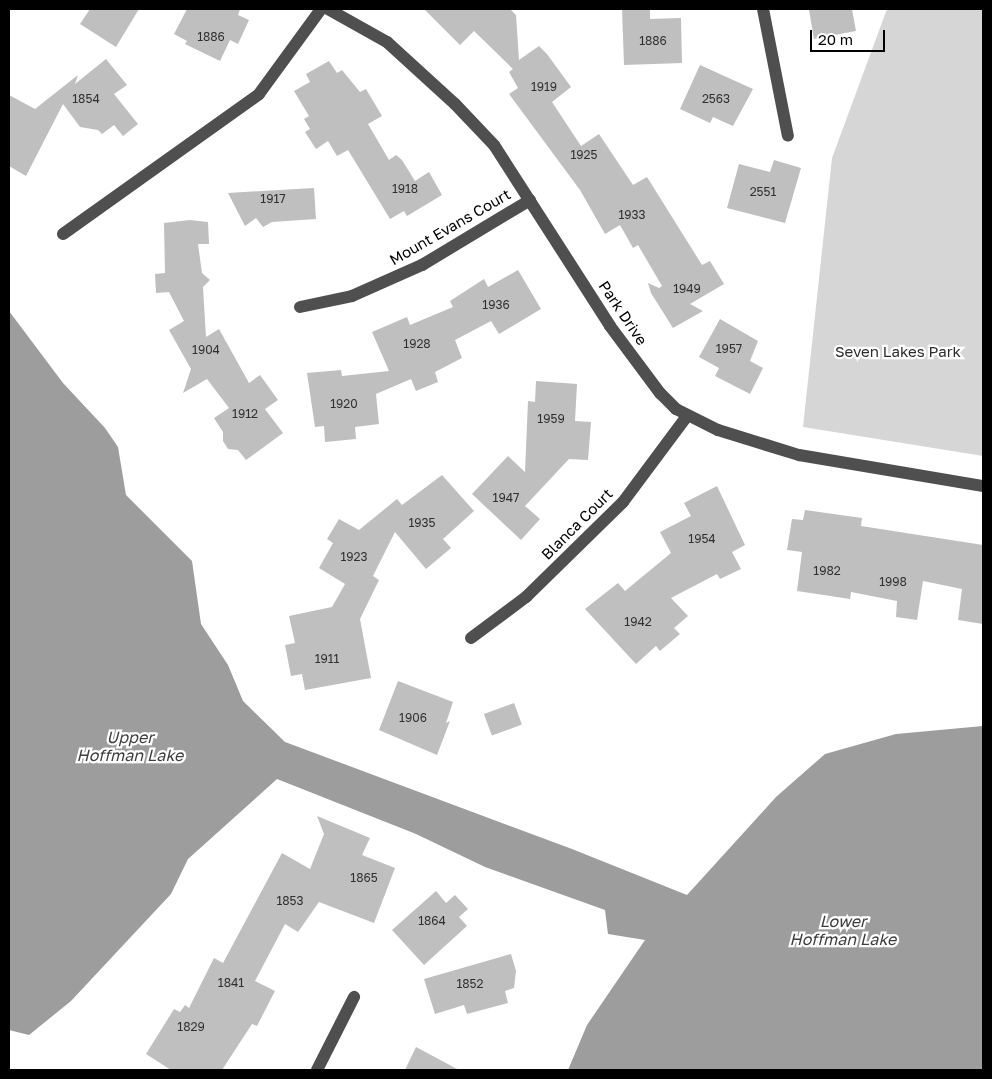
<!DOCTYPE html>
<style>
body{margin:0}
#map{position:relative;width:992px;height:1079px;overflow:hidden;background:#fff;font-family:"Golos Text",sans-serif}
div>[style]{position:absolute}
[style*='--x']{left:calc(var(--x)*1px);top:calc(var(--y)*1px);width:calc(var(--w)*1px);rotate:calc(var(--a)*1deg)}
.green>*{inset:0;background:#d6d6d6}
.water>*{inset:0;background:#9d9d9d}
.building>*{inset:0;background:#bfbfbf;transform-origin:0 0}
.minor>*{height:12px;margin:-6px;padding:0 6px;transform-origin:6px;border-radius:6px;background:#4f4f4f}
span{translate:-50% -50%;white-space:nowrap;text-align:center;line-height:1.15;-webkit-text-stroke:4.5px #fff;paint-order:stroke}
.number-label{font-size:12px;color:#303030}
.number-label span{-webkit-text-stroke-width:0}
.street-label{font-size:15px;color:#000}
.park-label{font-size:15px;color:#2d2d2d}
.water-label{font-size:16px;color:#3e3e3e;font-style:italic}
.frame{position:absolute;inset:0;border:10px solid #000;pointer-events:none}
.scale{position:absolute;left:810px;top:30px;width:75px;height:22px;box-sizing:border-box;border:2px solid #000;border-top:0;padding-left:6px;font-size:15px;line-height:18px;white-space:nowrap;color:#000;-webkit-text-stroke:4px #fff;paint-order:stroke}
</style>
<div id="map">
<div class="green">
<i style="clip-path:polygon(887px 9px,983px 9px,983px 456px,803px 427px,832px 158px)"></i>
</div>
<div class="water">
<i style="clip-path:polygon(9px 311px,63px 383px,105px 428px,118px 447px,126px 495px,192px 561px,201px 624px,228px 665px,243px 701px,285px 742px,572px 849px,687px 895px,776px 797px,825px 754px,896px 734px,983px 726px,983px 1070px,568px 1070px,587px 1025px,645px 940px,608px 934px,605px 910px,485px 867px,416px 834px,277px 779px,188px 859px,171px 894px,71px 1001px,29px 1035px,9px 1030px)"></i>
</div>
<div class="building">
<i style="clip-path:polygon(90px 9px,139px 9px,116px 47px,80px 24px)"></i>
<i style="clip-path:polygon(187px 9px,240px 9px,238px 15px,249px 20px,238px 44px,230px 40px,220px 61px,185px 44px,187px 41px,174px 34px)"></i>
<i style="clip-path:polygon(424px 9px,510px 9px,516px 15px,519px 60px,539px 46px,547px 54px,571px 87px,552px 102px,581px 146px,599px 134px,633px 185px,647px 177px,702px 265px,710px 261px,724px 284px,690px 304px,703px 311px,673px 328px,651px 293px,648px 283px,659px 288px,662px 286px,638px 245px,633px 248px,620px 225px,605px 234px,580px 190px,509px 94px,518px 88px,509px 72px,513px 69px,474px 31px,460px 45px)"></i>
<i style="clip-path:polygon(622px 9px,650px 9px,650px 19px,681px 18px,682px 63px,624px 65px)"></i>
<i style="clip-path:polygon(852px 9px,856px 31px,814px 39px,809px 10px)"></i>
<i style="clip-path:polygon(106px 59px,127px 85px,114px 94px,138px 124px,123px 136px,114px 125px,102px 134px,98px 130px,80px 127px,63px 104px,26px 176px,9px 166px,9px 95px,35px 109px,78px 75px,75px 84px)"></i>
<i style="clip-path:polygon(329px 61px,337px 73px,342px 70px,360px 92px,366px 89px,382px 116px,368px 124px,389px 160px,396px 155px,402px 160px,415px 181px,429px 172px,442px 195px,407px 216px,404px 211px,390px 219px,348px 150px,337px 156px,328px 141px,316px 149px,305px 132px,310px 129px,304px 119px,309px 116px,294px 91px,310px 82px,306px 74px)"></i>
<i style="clip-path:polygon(700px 65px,753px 89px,733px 126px,713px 117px,710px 123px,680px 109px)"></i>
<i style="clip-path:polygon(774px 160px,801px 168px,785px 223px,727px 208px,739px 164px,770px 172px)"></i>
<i style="clip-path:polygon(314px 188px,316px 219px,272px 222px,263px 227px,256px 218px,245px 226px,228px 193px)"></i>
<i style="clip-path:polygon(190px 220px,208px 222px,209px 244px,198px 244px,202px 273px,210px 280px,203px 287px,206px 337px,219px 329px,249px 383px,260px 375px,278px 400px,265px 409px,283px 433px,246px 460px,238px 450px,228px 449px,223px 441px,223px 432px,214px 418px,229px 408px,207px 379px,183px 393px,191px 369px,169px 330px,184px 321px,169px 292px,156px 293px,155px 274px,165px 273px,164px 223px)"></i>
<i style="clip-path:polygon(518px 270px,541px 309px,499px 334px,491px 321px,455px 340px,462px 358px,435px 372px,438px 382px,416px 391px,411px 379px,376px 394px,379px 424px,355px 427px,356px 439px,325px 442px,324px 426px,315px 427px,307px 373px,341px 370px,342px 376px,389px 371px,372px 332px,407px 317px,410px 325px,453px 307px,450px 301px,484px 279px,488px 287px)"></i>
<i style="clip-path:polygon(720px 319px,758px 341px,750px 361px,763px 368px,750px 394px,715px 376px,719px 368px,699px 357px)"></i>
<i style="clip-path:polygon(536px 381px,577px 384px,575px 421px,591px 422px,588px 460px,569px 459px,525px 506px,540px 519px,521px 540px,472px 494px,508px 456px,525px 472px,528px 401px,535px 402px)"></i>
<i style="clip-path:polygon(442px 475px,474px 511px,443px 539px,451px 548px,426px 569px,395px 532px,373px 576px,379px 580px,360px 619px,371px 678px,305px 690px,302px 674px,291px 676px,285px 645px,295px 643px,289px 616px,332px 607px,345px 584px,319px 568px,333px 543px,327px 539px,339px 519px,359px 530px,397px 499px,402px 505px)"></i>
<i style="clip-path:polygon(717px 486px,745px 545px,732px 552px,741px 569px,720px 579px,717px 574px,671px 598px,688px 616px,674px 628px,680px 634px,660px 651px,656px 646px,636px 664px,585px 609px,618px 583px,625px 591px,671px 553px,660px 532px,691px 516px,684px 503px)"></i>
<i style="clip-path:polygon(805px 510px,862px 518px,861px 526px,983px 545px,983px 624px,958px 620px,962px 589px,923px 581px,917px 620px,896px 617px,897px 601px,851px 592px,850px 599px,797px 591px,802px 552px,787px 550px,792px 519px,803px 520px)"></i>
<i style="clip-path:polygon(398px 681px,453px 702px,446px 723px,450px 721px,437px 755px,379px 730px)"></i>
<i style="left:514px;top:703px;width:23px;height:32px;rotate:70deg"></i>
<i style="clip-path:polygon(317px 816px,370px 838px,362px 855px,395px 868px,374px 923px,319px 902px,298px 932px,285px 924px,255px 981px,275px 991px,257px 1026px,252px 1024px,222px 1070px,171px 1070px,146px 1054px,174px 1009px,180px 1012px,185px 1005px,189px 1008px,214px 958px,223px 963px,282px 853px,310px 869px,324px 834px)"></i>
<i style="clip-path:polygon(436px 891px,446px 903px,455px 895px,468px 909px,459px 917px,467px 926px,424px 965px,392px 930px)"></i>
<i style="clip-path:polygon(511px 954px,516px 971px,514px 988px,505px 991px,508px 1003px,467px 1014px,464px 1005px,435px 1014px,424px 979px)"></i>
<i style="clip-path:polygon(416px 1047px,459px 1070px,405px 1070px)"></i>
</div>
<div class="minor">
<i style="--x:328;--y:9;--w:68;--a:29.2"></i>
<i style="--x:387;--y:42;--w:92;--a:42.4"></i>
<i style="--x:455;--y:104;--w:57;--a:46.4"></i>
<i style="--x:494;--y:145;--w:215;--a:57.3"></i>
<i style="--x:610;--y:326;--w:84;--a:53.3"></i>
<i style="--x:660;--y:393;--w:23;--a:45"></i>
<i style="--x:676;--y:409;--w:47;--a:26.6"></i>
<i style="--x:718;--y:430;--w:85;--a:17.2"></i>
<i style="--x:799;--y:455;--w:187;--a:9.6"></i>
<i style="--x:763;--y:9;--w:129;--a:78.9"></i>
<i style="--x:63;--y:234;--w:241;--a:-35.5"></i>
<i style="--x:259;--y:94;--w:105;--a:-53.9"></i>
<i style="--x:300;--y:307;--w:53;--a:-11.9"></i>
<i style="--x:352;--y:296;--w:77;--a:-23.9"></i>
<i style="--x:422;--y:265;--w:126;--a:-31"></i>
<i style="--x:471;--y:638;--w:69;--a:-36.7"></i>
<i style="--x:526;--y:597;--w:136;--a:-44.4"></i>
<i style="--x:623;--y:502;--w:107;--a:-53.3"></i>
<i style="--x:317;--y:1070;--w:82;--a:-63.1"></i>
</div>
<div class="number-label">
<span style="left:211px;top:37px">1886</span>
<span style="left:653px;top:41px">1886</span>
<span style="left:544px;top:87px">1919</span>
<span style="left:86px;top:99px">1854</span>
<span style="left:716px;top:99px">2563</span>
<span style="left:584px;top:155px">1925</span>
<span style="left:405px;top:189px">1918</span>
<span style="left:763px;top:192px">2551</span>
<span style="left:273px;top:199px">1917</span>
<span style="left:632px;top:215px">1933</span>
<span style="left:687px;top:289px">1949</span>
<span style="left:496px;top:305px">1936</span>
<span style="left:417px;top:344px">1928</span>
<span style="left:729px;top:349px">1957</span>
<span style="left:206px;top:350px">1904</span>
<span style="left:344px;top:404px">1920</span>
<span style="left:245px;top:414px">1912</span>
<span style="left:551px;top:419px">1959</span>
<span style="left:506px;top:498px">1947</span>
<span style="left:422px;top:523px">1935</span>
<span style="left:702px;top:539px">1954</span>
<span style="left:354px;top:557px">1923</span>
<span style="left:827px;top:571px">1982</span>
<span style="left:893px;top:582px">1998</span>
<span style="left:638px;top:622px">1942</span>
<span style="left:327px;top:659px">1911</span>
<span style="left:413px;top:718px">1906</span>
<span style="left:364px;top:878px">1865</span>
<span style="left:290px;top:901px">1853</span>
<span style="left:432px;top:921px">1864</span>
<span style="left:231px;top:983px">1841</span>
<span style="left:470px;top:984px">1852</span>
<span style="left:191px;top:1027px">1829</span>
</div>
<div class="street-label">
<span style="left:450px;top:227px;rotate:-30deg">Mount Evans Court</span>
<span style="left:623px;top:313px;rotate:56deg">Park Drive</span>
<span style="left:577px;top:524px;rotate:-45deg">Blanca Court</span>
</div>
<div class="park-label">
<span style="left:898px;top:352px">Seven Lakes Park</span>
</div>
<div class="water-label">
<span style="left:130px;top:746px">Upper<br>Hoffman Lake</span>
<span style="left:843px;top:930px">Lower<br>Hoffman Lake</span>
</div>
<div class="frame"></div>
<div class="scale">20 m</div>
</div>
